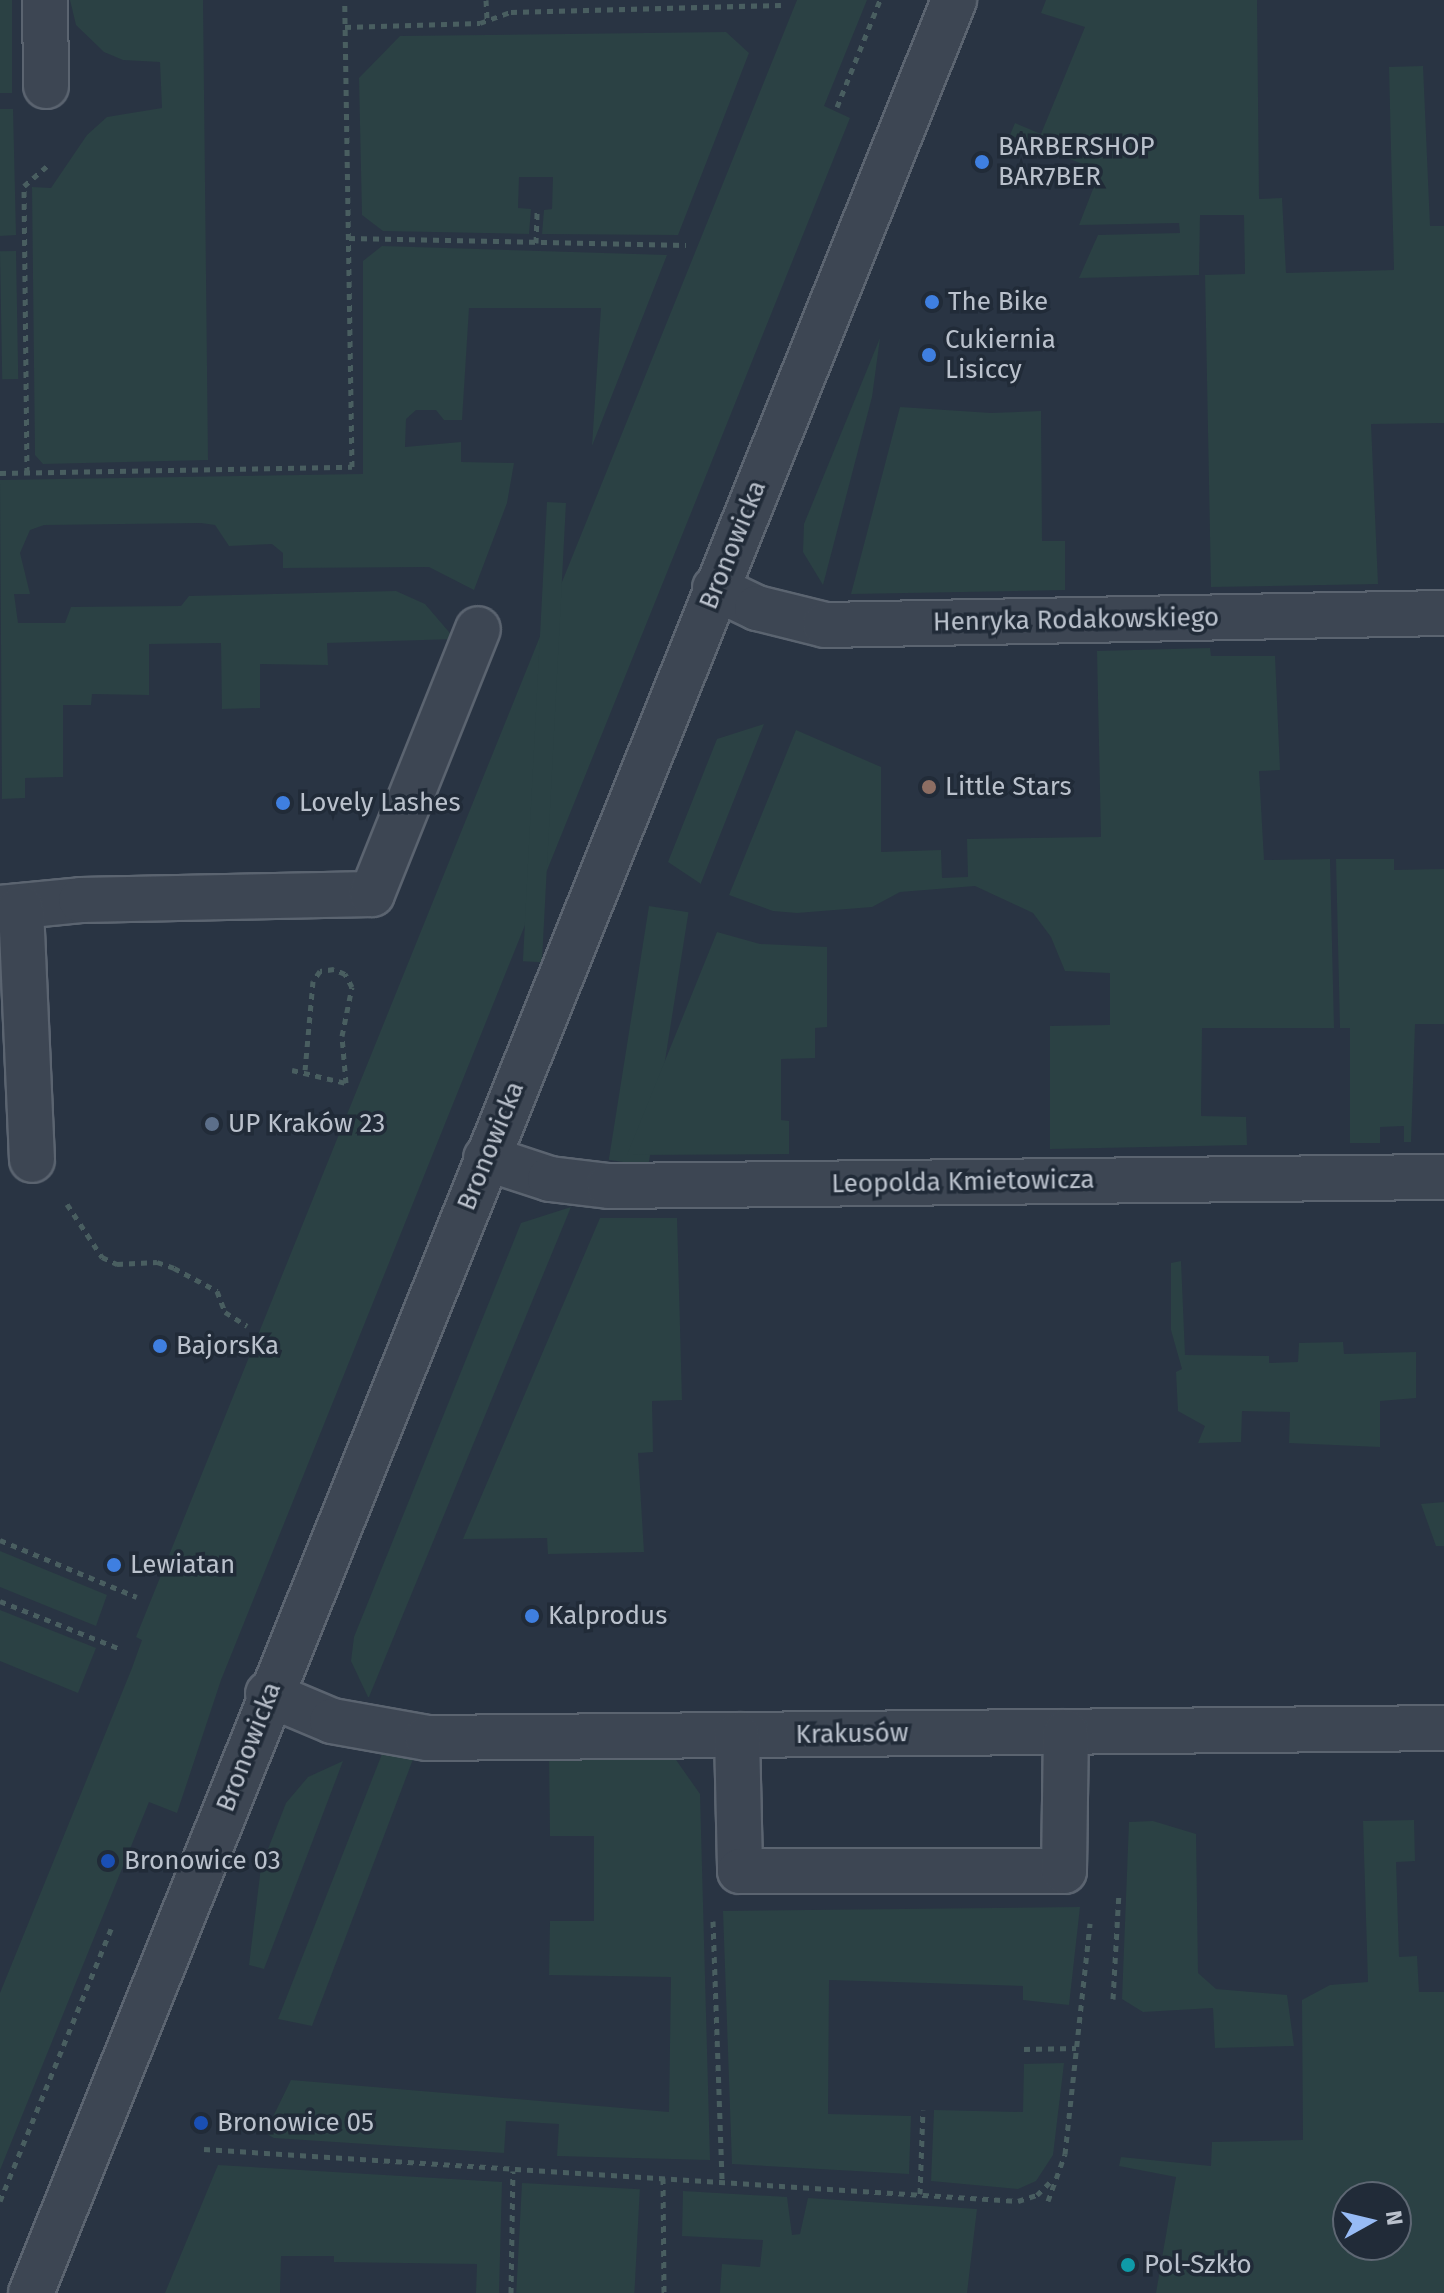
<!DOCTYPE html>
<meta charset="utf-8">
<style>
body{margin:0}
#map{position:relative;width:1444px;height:2293px;overflow:hidden;background:#293443;font-family:"Fira Sans",sans-serif}
div>[style]{position:absolute}
[style*='--x']{left:calc(var(--x)*1px);top:calc(var(--y)*1px);width:calc(var(--w)*1px);rotate:calc(var(--a)*1deg)}
.green>*{inset:0;background:#2b4144;transform-origin:0 0}
.path>*{height:5px;margin-top:-2.5px;transform-origin:0;background:repeating-linear-gradient(90deg,#495e60 0 6px,transparent 0 12px)}
.roads{filter:drop-shadow(2px 0 #5b6470) drop-shadow(-2px 0 #5b6470) drop-shadow(0 2px #5b6470) drop-shadow(0 -2px #5b6470)}
.minor>*{height:44px;margin:-22px;padding:0 22px;transform-origin:22px;border-radius:22px;background:#3d4653}
.dots>*{width:22px;height:22px;translate:-50% -50%;box-sizing:border-box;border:4px solid #212b38;border-radius:50%}
span{translate:-50% -50%;white-space:nowrap;text-align:center;line-height:1.15;-webkit-text-stroke:7px #212b38;paint-order:stroke}
.poi-label{font-size:26px;color:#bac1cc}
.left{translate:0 -50%;text-align:left}
.street-label{font-size:26px;color:#bac1cc}
.north{position:absolute;left:1332px;top:2181px;width:80px;height:80px;box-sizing:border-box;background:#212b38;border:2px solid #5e6773;border-radius:50%;rotate:82deg;font-size:22px;font-weight:700;line-height:32px;text-align:center;color:#bac1cc}
.north::after{content:'';display:block;margin:auto;width:28px;height:36px;background:#97bbf5;clip-path:polygon(50% 0,100% 100%,50% 72%,0 100%)}
</style>
<div id="map">
<div class="green">
<i style="left:0;top:0;width:12px;height:93px"></i>
<i style="clip-path:polygon(70px 0,203px 0,208px 460px,43px 464px,35px 455px,32px 187px,51px 188px,87px 135px,107px 117px,162px 108px,160px 62px,123px 60px,104px 52px,76px 25px)"></i>
<i style="clip-path:polygon(797px 0,867px 0,824px 106px,850px 118px,221px 1680px,177px 1813px,149px 1802px,0 2170px,0 1993px,132px 1668px,142px 1640px,136px 1637px)"></i>
<i style="clip-path:polygon(1046px 0,1257px 0,1259px 199px,1282px 198px,1286px 273px,1394px 270px,1389px 67px,1423px 66px,1430px 226px,1444px 226px,1444px 423px,1371px 424px,1378px 584px,1211px 587px,1205px 275px,1245px 274px,1244px 215px,1200px 215px,1199px 275px,1079px 278px,1098px 235px,1180px 233px,1179px 223px,1079px 225px,1100px 171px,1010px 135px,1015px 123px,1041px 134px,1085px 27px,1041px 13px)"></i>
<i style="clip-path:polygon(726px 32px,749px 53px,678px 235px,542px 234px,544px 210px,552px 209px,553px 177px,519px 177px,518px 208px,531px 209px,529px 234px,383px 231px,362px 215px,359px 78px,400px 36px)"></i>
<i style="clip-path:polygon(0 109px,13px 109px,16px 235px,0 236px)"></i>
<i style="clip-path:polygon(382px 246px,667px 255px,592px 446px,601px 308px,469px 308px,462px 420px,444px 420px,436px 410px,416px 410px,406px 419px,405px 447px,461px 442px,461px 462px,514px 463px,507px 503px,474px 590px,429px 567px,283px 568px,283px 553px,272px 544px,229px 546px,215px 525px,201px 523px,44px 525px,30px 530px,20px 553px,30px 594px,14px 594px,18px 623px,65px 623px,71px 607px,181px 606px,189px 596px,396px 591px,425px 604px,455px 639px,327px 643px,328px 665px,260px 664px,260px 708px,222px 709px,221px 643px,149px 644px,149px 695px,92px 694px,91px 705px,63px 705px,63px 777px,25px 778px,25px 798px,2px 799px,0 480px,363px 474px,363px 261px)"></i>
<i style="left:16px;top:251px;width:128px;height:16px;rotate:89deg"></i>
<i style="clip-path:polygon(880px 338px,872px 397px,823px 585px,803px 552px,804px 524px)"></i>
<i style="clip-path:polygon(900px 407px,991px 413px,1041px 411px,1042px 541px,1065px 541px,1065px 590px,851px 594px)"></i>
<i style="left:547px;top:502px;width:19px;height:460px;rotate:3deg"></i>
<i style="clip-path:polygon(1210px 648px,1211px 656px,1275px 656px,1280px 770px,1259px 771px,1264px 860px,1330px 859px,1334px 1028px,1202px 1028px,1201px 1116px,1246px 1117px,1247px 1145px,1050px 1149px,1050px 1026px,1110px 1025px,1110px 973px,1065px 971px,1051px 937px,1033px 913px,975px 886px,900px 892px,872px 907px,797px 913px,773px 911px,729px 895px,796px 730px,881px 767px,881px 852px,941px 850px,942px 878px,968px 877px,967px 839px,1101px 837px,1097px 651px)"></i>
<i style="clip-path:polygon(764px 724px,701px 883px,701px 884px,668px 862px,717px 739px)"></i>
<i style="clip-path:polygon(1336px 859px,1394px 859px,1394px 870px,1444px 869px,1444px 1024px,1415px 1024px,1411px 1142px,1404px 1142px,1404px 1126px,1380px 1127px,1380px 1143px,1350px 1143px,1350px 1028px,1340px 1028px)"></i>
<i style="left:649px;top:906px;width:40px;height:257px;rotate:9deg"></i>
<i style="clip-path:polygon(717px 932px,760px 944px,827px 947px,827px 1027px,815px 1028px,815px 1058px,781px 1059px,781px 1120px,789px 1121px,789px 1154px,627px 1155px)"></i>
<i style="clip-path:polygon(571px 1207px,369px 1697px,368px 1697px,351px 1661px,354px 1637px,521px 1223px)"></i>
<i style="clip-path:polygon(600px 1218px,677px 1218px,682px 1400px,652px 1401px,653px 1452px,638px 1453px,644px 1552px,548px 1554px,547px 1538px,463px 1539px)"></i>
<i style="clip-path:polygon(1181px 1261px,1185px 1355px,1269px 1356px,1269px 1363px,1298px 1362px,1299px 1343px,1343px 1342px,1344px 1354px,1416px 1352px,1416px 1398px,1380px 1401px,1380px 1447px,1289px 1443px,1290px 1412px,1242px 1411px,1241px 1442px,1198px 1443px,1205px 1426px,1178px 1411px,1176px 1372px,1182px 1369px,1171px 1330px,1171px 1263px)"></i>
<i style="clip-path:polygon(1444px 1502px,1444px 1546px,1436px 1546px,1421px 1504px)"></i>
<i style="clip-path:polygon(0 1551px,107px 1595px,96px 1626px,0 1587px)"></i>
<i style="clip-path:polygon(0 1610px,96px 1648px,78px 1693px,0 1661px)"></i>
<i style="clip-path:polygon(382px 1754px,415px 1754px,312px 2026px,278px 2019px)"></i>
<i style="clip-path:polygon(549px 1756px,674px 1757px,700px 1794px,710px 2160px,557px 2156px,559px 2124px,506px 2121px,504px 2153px,274px 2138px,265px 2133px,291px 2080px,669px 2112px,671px 1977px,549px 1975px,550px 1921px,594px 1921px,594px 1836px,550px 1836px)"></i>
<i style="clip-path:polygon(343px 1761px,264px 1969px,249px 1965px,261px 1867px,286px 1803px,308px 1777px)"></i>
<i style="clip-path:polygon(evenodd,1414px 1820px,1415px 1861px,1396px 1862px,1399px 1957px,1417px 1956px,1419px 1992px,1444px 1992px,1444px 2293px,1156px 2293px,1176px 2177px,1119px 2166px,1121px 2157px,1211px 2166px,1212px 2142px,1303px 2140px,1302px 2000px,1330px 1985px,1368px 1982px,1363px 1821px,1414px 1820px,1348px 2197px,1396px 2197px,1396px 2245px,1348px 2245px,1348px 2197px)"></i>
<i style="clip-path:polygon(1153px 1821px,1196px 1834px,1198px 1973px,1216px 1989px,1287px 1995px,1294px 2046px,1215px 2048px,1213px 2008px,1143px 2012px,1122px 1999px,1129px 1822px)"></i>
<i style="clip-path:polygon(1080px 1907px,1069px 2005px,1023px 2000px,1023px 1986px,829px 1980px,828px 2114px,911px 2116px,909px 2174px,732px 2164px,723px 1911px)"></i>
<i style="clip-path:polygon(1064px 2063px,1053px 2155px,1036px 2181px,1018px 2189px,931px 2181px,934px 2110px,1023px 2112px,1024px 2064px)"></i>
<i style="clip-path:polygon(218px 2165px,502px 2182px,499px 2293px,476px 2293px,477px 2264px,334px 2262px,334px 2256px,281px 2256px,280px 2293px,165px 2293px)"></i>
<i style="left:522px;top:2183px;width:118px;height:110px;rotate:3deg"></i>
<i style="clip-path:polygon(683px 2191px,787px 2197px,792px 2235px,800px 2234px,808px 2198px,977px 2209px,967px 2293px,720px 2293px,722px 2264px,760px 2267px,763px 2240px,682px 2236px)"></i>
</div>
<div class="path">
<i style="--x:486;--y:0;--w:21;--a:87"></i>
<i style="--x:345;--y:27;--w:135;--a:-1.7"></i>
<i style="--x:480;--y:23;--w:33;--a:-20"></i>
<i style="--x:511;--y:12;--w:270;--a:-1.5"></i>
<i style="--x:837;--y:107;--w:115;--a:-68.1"></i>
<i style="--x:349;--y:238;--w:337;--a:1.2"></i>
<i style="--x:536;--y:243;--w:34;--a:-88"></i>
<i style="--x:0;--y:473;--w:352;--a:-1"></i>
<i style="--x:352;--y:467;--w:467;--a:-90.9"></i>
<i style="--x:27;--y:473;--w:287;--a:-90.6"></i>
<i style="--x:24;--y:186;--w:30;--a:-41"></i>
<i style="--x:292;--y:1070;--w:56;--a:13.5"></i>
<i style="--x:346;--y:1083;--w:47;--a:-94.9"></i>
<i style="--x:342;--y:1036;--w:50;--a:-78.5"></i>
<i style="--x:352;--y:987;--w:15;--a:-118"></i>
<i style="--x:345;--y:974;--w:12;--a:-156"></i>
<i style="--x:334;--y:969;--w:14;--a:172"></i>
<i style="--x:320;--y:971;--w:12;--a:125"></i>
<i style="--x:313;--y:981;--w:89;--a:95.1"></i>
<i style="--x:67;--y:1204;--w:64;--a:56.6"></i>
<i style="--x:102;--y:1257;--w:17;--a:25"></i>
<i style="--x:117;--y:1264;--w:40;--a:-2.9"></i>
<i style="--x:157;--y:1262;--w:18;--a:19"></i>
<i style="--x:174;--y:1268;--w:49;--a:28.1"></i>
<i style="--x:217;--y:1291;--w:22;--a:69"></i>
<i style="--x:225;--y:1312;--w:26;--a:32"></i>
<i style="--x:0;--y:1540;--w:148;--a:22.6"></i>
<i style="--x:0;--y:1601;--w:127;--a:21.7"></i>
<i style="--x:713;--y:1921;--w:259;--a:88"></i>
<i style="--x:1113;--y:1999;--w:106;--a:-86.8"></i>
<i style="--x:1024;--y:2049;--w:52;--a:-1.1"></i>
<i style="--x:204;--y:2149;--w:816;--a:3.66"></i>
<i style="--x:1018;--y:2201;--w:20;--a:-18"></i>
<i style="--x:1037;--y:2195;--w:21;--a:-45"></i>
<i style="--x:663;--y:2178;--w:115;--a:89.5"></i>
<i style="--x:920;--y:2194;--w:84;--a:-88"></i>
<i style="--x:0;--y:2201;--w:294;--a:-67.8"></i>
<i style="--x:1048;--y:2201;--w:50;--a:-70.1"></i>
<i style="--x:1065;--y:2154;--w:232;--a:-83.8"></i>
<i style="--x:511;--y:2293;--w:122;--a:-89.1"></i>
</div>
<div class="roads">
<div class="minor">
<i style="--x:45;--y:0;--w:86;--a:89.3"></i>
<i style="--x:715;--y:588;--w:47;--a:25.5"></i>
<i style="--x:757;--y:608;--w:70;--a:14"></i>
<i style="--x:825;--y:625;--w:619;--a:-1.11"></i>
<i style="--x:0;--y:908;--w:81;--a:-5.6"></i>
<i style="--x:81;--y:900;--w:291;--a:-1.2"></i>
<i style="--x:372;--y:894;--w:285;--a:-68.2"></i>
<i style="--x:21;--y:908;--w:252;--a:87.5"></i>
<i style="--x:486;--y:1158;--w:67;--a:18.2"></i>
<i style="--x:550;--y:1179;--w:59;--a:6.8"></i>
<i style="--x:609;--y:1186;--w:835;--a:-0.62"></i>
<i style="--x:268;--y:1694;--w:69;--a:22.9"></i>
<i style="--x:332;--y:1721;--w:97;--a:10.1"></i>
<i style="--x:427;--y:1738;--w:1017;--a:-0.56"></i>
<i style="--x:737;--y:1735;--w:136;--a:88.7"></i>
<i style="--x:740;--y:1871;--w:324;--a:0"></i>
<i style="--x:1064;--y:1871;--w:139;--a:-89.2"></i>
<i style="--x:31;--y:2293;--w:2472;--a:-68.07"></i>
</div>
</div>
<div class="dots">
<i style="left:982px;top:162px;background:#3f7fe0"></i>
<i style="left:932px;top:302px;background:#3f7fe0"></i>
<i style="left:929px;top:355px;background:#3f7fe0"></i>
<i style="left:929px;top:787px;background:#8d6e63"></i>
<i style="left:283px;top:803px;background:#3f7fe0"></i>
<i style="left:212px;top:1124px;background:#5c6f8a"></i>
<i style="left:160px;top:1346px;background:#3f7fe0"></i>
<i style="left:114px;top:1565px;background:#3f7fe0"></i>
<i style="left:532px;top:1616px;background:#3f7fe0"></i>
<i style="left:108px;top:1861px;background:#1a4fb4"></i>
<i style="left:201px;top:2123px;background:#1a4fb4"></i>
<i style="left:1128px;top:2265px;background:#0f9aa8"></i>
</div>
<div class="poi-label">
<span class="left" style="left:998px;top:162px">BARBERSHOP<br>BAR7BER</span>
<span class="left" style="left:948px;top:302px">The Bike</span>
<span class="left" style="left:945px;top:355px">Cukiernia<br>Lisiccy</span>
<span class="left" style="left:945px;top:787px">Little Stars</span>
<span class="left" style="left:299px;top:803px">Lovely Lashes</span>
<span class="left" style="left:228px;top:1124px">UP Kraków 23</span>
<span class="left" style="left:176px;top:1346px">BajorsKa</span>
<span class="left" style="left:130px;top:1565px">Lewiatan</span>
<span class="left" style="left:548px;top:1616px">Kalprodus</span>
<span class="left" style="left:124px;top:1861px">Bronowice 03</span>
<span class="left" style="left:217px;top:2123px">Bronowice 05</span>
<span class="left" style="left:1144px;top:2265px">Pol-Szkło</span>
</div>
<div class="street-label">
<span style="left:733px;top:545px;rotate:-68deg">Bronowicka</span>
<span style="left:1076px;top:620px;rotate:-1deg">Henryka Rodakowskiego</span>
<span style="left:491px;top:1146px;rotate:-68deg">Bronowicka</span>
<span style="left:963px;top:1182px;rotate:-1deg">Leopolda Kmietowicza</span>
<span style="left:852px;top:1734px;rotate:-1deg">Krakusów</span>
<span style="left:249px;top:1747px;rotate:-69deg">Bronowicka</span>
</div>
<div class="north">N</div>
</div>
